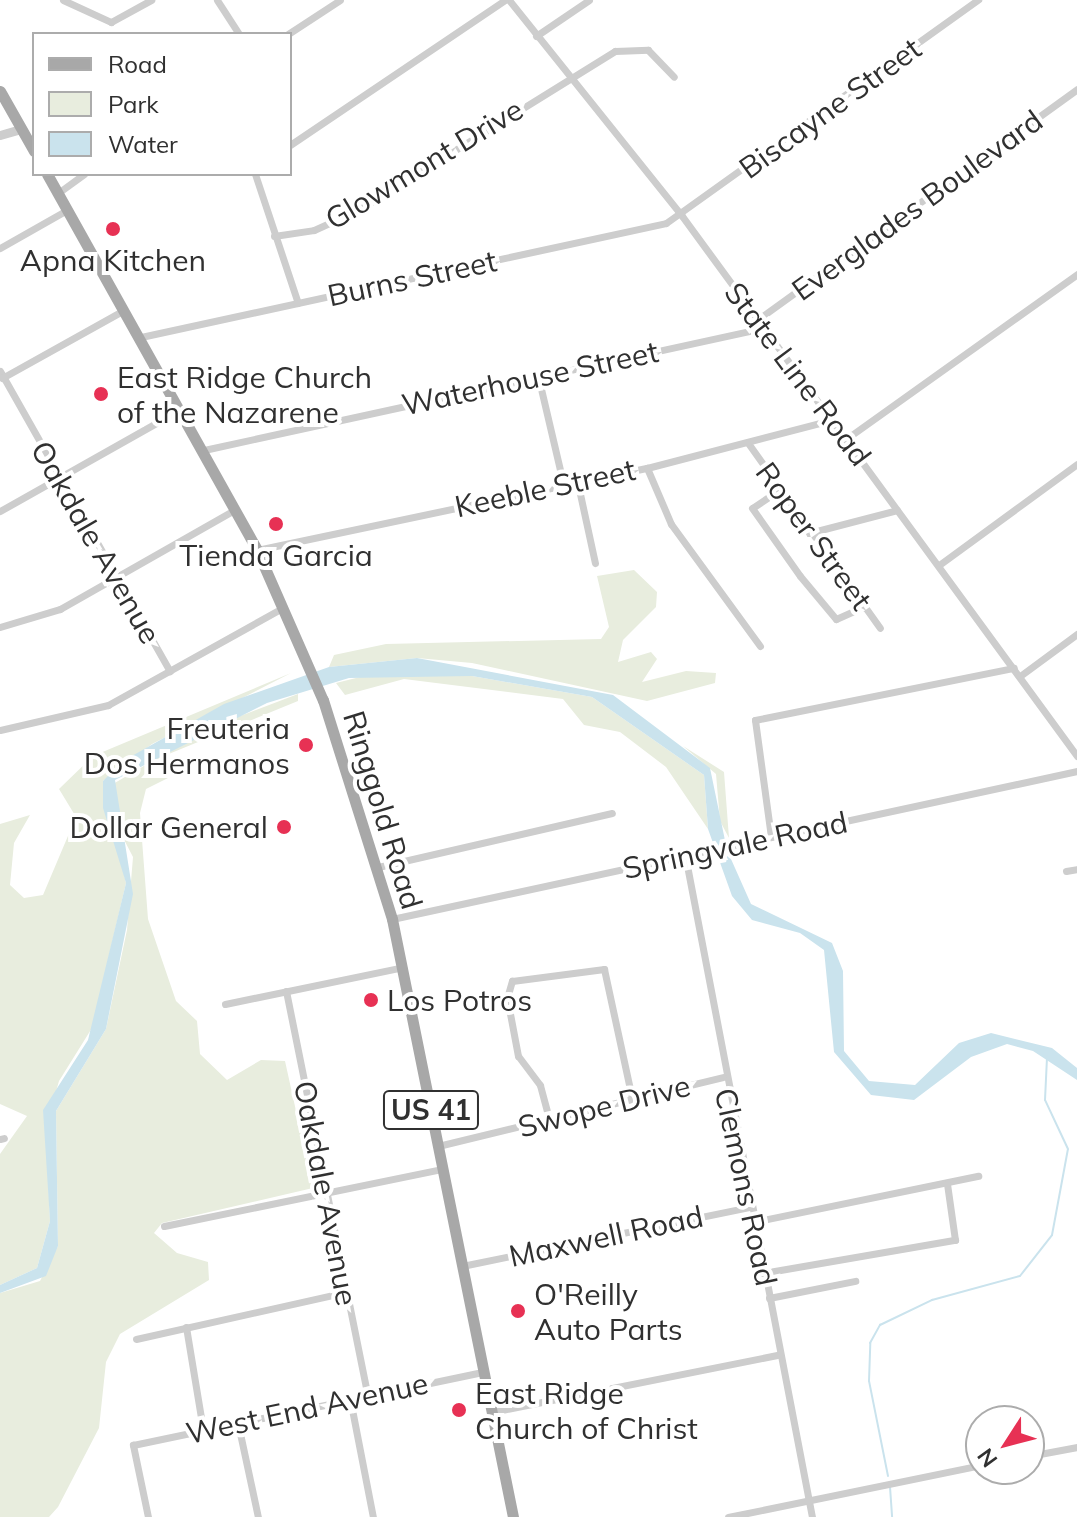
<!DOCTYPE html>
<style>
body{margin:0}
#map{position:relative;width:1077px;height:1517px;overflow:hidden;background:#fff;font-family:Mulish,sans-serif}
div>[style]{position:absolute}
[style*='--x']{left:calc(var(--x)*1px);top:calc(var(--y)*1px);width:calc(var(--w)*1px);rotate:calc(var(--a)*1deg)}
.green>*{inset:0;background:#e8edde}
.water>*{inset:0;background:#cae3ed}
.stream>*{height:2px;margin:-1px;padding:0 1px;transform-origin:1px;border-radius:1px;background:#cae3ed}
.minor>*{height:7px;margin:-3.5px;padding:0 3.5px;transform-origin:3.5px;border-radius:3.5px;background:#cdcdcd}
.tertiary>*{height:9px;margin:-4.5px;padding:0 4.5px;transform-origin:4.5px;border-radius:4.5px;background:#cdcdcd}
.primary>*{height:11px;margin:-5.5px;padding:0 5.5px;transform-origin:5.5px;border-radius:5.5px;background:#a8a8a8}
.dots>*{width:22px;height:22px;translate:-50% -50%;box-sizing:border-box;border:4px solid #fff;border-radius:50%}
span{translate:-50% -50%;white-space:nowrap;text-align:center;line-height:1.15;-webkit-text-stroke:8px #fff;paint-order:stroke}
.shield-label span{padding:2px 6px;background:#fff;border:2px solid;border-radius:6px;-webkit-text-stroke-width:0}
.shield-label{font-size:28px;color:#303030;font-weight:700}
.street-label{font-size:30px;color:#303030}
.poi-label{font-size:30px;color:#303030}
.left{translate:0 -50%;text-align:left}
.right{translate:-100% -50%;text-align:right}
.legend{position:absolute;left:32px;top:32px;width:260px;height:144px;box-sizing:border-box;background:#fff;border:2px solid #acacac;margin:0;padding:10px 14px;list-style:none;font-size:24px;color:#303030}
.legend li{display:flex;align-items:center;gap:16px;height:40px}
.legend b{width:40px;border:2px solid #acacac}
.north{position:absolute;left:965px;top:1405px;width:80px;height:80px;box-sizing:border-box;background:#fff;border:2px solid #acacac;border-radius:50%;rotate:234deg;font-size:22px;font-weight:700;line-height:32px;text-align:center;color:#303030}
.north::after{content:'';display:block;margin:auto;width:28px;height:36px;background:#e73154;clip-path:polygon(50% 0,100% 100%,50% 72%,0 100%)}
</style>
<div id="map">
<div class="green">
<i style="clip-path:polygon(634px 570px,657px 592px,656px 607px,623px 640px,618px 662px,651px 652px,657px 659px,642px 682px,686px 671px,716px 673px,715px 683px,647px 701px,472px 663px,417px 658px,329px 667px,334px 655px,386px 644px,601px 639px,609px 627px,597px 576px)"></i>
<i style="clip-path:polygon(291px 673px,152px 744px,103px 781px,126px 883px,92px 1028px,59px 1081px,46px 1127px,50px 1221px,37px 1268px,0 1285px,0 1154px,27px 1116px,0 1104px,0 824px,30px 815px,14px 843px,10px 885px,24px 898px,43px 895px,76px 817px,59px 789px,93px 756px)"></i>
<i style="clip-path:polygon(376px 673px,472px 676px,592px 697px,704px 775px,708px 829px,666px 767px,620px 732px,584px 725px,563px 699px,404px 679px,345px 695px,336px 683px)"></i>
<i style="clip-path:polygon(298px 694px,298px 701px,159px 758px,141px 778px,168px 778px,146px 789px,140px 813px,148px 919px,176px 1001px,197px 1021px,200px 1054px,227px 1080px,261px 1060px,285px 1061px,313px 1188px,162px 1223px,154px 1233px,177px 1253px,208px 1262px,209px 1280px,120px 1334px,106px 1362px,99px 1428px,58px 1507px,49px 1517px,0 1517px,0 1293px,40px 1281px,58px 1246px,56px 1111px,106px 1029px,127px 930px,133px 857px,118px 828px,113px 784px,209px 728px)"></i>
<i style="clip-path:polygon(683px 746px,724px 772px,729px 838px,720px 821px,716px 774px)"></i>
</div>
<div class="water">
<i style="clip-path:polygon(417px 658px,613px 695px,710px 768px,727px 850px,751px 904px,832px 943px,843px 971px,844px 1051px,869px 1081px,915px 1085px,959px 1043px,991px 1033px,1052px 1048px,1077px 1068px,1077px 1080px,1033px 1051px,1007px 1044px,971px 1057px,914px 1100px,871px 1095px,834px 1052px,824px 950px,800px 933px,752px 920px,732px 896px,708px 829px,704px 775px,592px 697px,472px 676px,349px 678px,267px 703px,115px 780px,133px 894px,106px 1029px,56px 1111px,58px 1246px,46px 1276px,0 1293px,0 1285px,37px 1268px,50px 1221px,43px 1110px,88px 1040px,126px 883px,103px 808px,103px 781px,123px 761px,224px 704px,329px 667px)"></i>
</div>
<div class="stream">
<i style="--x:888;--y:1476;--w:97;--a:-101.3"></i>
<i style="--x:869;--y:1381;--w:38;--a:-88"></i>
<i style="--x:870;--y:1343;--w:21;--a:-61"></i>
<i style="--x:880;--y:1325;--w:58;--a:-25.7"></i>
<i style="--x:932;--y:1300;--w:91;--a:-15.3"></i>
<i style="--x:1020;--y:1276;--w:52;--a:-52"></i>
<i style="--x:1052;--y:1235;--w:87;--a:-79.5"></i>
<i style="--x:1068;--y:1149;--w:54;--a:-115.1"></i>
<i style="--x:1045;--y:1100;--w:43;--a:-87.3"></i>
<i style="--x:890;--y:1487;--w:30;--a:86"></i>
</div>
<div class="minor">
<i style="--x:63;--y:0;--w:53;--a:24.6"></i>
<i style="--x:111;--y:22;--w:46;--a:-28.8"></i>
<i style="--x:217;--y:0;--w:40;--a:57.1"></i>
<i style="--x:509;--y:0;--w:277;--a:51.3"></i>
<i style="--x:682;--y:216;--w:669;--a:53.82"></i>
<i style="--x:288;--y:34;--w:62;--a:-33.2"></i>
<i style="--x:536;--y:36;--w:64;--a:-34.2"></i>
<i style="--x:290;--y:145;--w:259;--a:-34"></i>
<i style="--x:255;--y:174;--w:136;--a:71.6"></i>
<i style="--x:58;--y:193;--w:32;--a:-36"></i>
<i style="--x:274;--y:236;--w:40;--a:-8.5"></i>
<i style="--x:314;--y:230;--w:51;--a:-24.5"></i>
<i style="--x:360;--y:209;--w:300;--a:-31.8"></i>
<i style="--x:615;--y:51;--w:33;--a:-2"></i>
<i style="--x:648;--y:50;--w:37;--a:46"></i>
<i style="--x:0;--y:248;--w:77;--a:-29.6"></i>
<i style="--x:757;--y:320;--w:395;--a:-35.8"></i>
<i style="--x:141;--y:337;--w:537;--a:-12.25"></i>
<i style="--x:666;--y:223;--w:384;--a:-35.6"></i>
<i style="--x:0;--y:371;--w:345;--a:60.5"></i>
<i style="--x:538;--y:376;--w:110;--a:76.8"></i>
<i style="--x:2;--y:378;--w:140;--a:-29.1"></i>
<i style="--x:846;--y:439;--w:284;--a:-35.5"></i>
<i style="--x:748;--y:443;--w:227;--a:54.5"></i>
<i style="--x:204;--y:450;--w:572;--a:-12.31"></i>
<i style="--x:647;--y:468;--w:61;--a:66.8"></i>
<i style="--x:671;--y:524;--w:151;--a:53.9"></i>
<i style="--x:577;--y:480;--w:85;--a:77.8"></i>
<i style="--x:779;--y:490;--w:32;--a:146"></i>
<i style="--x:752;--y:508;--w:83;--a:54.8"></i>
<i style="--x:800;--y:576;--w:56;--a:50.1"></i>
<i style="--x:836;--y:619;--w:30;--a:-24"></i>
<i style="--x:0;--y:511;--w:206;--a:-29.4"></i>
<i style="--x:809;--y:533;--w:91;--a:-14.6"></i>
<i style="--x:257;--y:550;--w:399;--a:-11.9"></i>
<i style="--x:647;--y:468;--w:190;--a:-14.6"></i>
<i style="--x:939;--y:565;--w:171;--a:-36.2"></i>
<i style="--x:0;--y:627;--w:63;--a:-16.7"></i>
<i style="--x:60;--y:609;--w:202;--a:-29.6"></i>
<i style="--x:1020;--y:676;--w:71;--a:-36.4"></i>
<i style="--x:0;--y:730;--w:111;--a:-13"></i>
<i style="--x:108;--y:705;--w:201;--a:-29.1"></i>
<i style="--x:771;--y:837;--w:118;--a:-97.8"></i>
<i style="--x:755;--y:720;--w:264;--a:-11.4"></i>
<i style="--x:685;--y:855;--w:674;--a:79.14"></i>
<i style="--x:378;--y:867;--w:240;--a:-13"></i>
<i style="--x:1066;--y:871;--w:11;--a:-10"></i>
<i style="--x:392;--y:919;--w:701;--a:-12.19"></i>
<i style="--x:286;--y:991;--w:411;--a:78.6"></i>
<i style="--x:225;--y:1004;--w:182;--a:-11.7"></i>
<i style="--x:548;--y:1115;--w:31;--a:-105"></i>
<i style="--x:540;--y:1085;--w:36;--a:-127"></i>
<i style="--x:518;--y:1056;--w:59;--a:-100.7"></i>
<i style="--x:507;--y:998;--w:18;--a:-74"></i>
<i style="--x:512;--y:981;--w:93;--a:-7.4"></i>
<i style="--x:604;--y:969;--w:132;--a:77.8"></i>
<i style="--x:0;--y:1139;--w:4;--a:-14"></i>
<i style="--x:438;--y:1146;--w:293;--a:-13.6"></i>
<i style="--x:753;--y:1222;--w:230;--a:-11.6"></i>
<i style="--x:164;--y:1226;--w:283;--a:-11.6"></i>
<i style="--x:462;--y:1266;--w:293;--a:-11.6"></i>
<i style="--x:763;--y:1273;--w:195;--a:-9.8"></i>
<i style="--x:955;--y:1240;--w:57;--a:-98.1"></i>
<i style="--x:769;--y:1298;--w:88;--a:-11.2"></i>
<i style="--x:186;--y:1327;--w:104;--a:80.6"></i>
<i style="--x:136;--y:1339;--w:215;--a:-12.6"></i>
<i style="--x:350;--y:1399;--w:120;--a:79"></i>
<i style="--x:492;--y:1412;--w:292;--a:-11.3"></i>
<i style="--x:238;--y:1424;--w:95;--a:77.9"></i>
<i style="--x:1029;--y:1456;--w:49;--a:-10.6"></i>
<i style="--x:148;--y:1517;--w:74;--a:-101.8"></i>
<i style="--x:133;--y:1445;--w:357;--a:-11.8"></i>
<i style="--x:728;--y:1517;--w:258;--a:-11.6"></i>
</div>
<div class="tertiary">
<i style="--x:0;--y:135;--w:22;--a:-16"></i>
</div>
<div class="primary">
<i style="--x:0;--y:91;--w:69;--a:60.5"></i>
<i style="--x:47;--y:174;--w:431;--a:60.8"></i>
<i style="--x:257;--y:550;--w:164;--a:66.3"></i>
<i style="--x:323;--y:700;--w:230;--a:72.5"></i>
<i style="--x:392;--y:919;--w:610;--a:78.56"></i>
</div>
<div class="dots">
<i style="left:113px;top:229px;background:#e73154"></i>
<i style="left:101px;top:394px;background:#e73154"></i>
<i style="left:276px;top:524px;background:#e73154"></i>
<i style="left:306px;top:745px;background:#e73154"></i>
<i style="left:284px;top:827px;background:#e73154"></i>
<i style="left:371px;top:1000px;background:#e73154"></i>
<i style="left:518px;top:1311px;background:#e73154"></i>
<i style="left:459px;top:1410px;background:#e73154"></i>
</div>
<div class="shield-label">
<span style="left:431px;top:1110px">US 41</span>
</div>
<div class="street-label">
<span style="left:830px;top:108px;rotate:-36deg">Biscayne Street</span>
<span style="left:424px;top:164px;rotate:-31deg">Glowmont Drive</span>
<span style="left:917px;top:205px;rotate:-36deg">Everglades Boulevard</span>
<span style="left:412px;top:278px;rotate:-12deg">Burns Street</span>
<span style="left:798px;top:374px;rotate:53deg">State Line Road</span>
<span style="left:530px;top:378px;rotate:-12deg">Waterhouse Street</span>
<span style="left:545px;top:488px;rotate:-12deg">Keeble Street</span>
<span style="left:814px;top:536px;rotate:54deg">Roper Street</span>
<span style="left:96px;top:542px;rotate:60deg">Oakdale Avenue</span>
<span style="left:383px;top:810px;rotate:73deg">Ringgold Road</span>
<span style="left:735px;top:845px;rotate:-12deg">Springvale Road</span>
<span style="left:604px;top:1106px;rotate:-14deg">Swope Drive</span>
<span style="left:746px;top:1187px;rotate:78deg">Clemons Road</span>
<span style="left:326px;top:1193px;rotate:79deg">Oakdale Avenue</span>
<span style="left:606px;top:1236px;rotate:-12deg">Maxwell Road</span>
<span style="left:307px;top:1408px;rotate:-12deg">West End Avenue</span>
</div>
<div class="poi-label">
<span style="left:113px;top:260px">Apna Kitchen</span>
<span class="left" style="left:117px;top:394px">East Ridge Church<br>of the Nazarene</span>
<span style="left:276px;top:555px">Tienda Garcia</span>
<span class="right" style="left:290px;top:745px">Freuteria<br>Dos Hermanos</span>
<span class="right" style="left:268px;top:827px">Dollar General</span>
<span class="left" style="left:387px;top:1000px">Los Potros</span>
<span class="left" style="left:534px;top:1311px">O'Reilly<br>Auto Parts</span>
<span class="left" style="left:475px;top:1410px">East Ridge<br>Church of Christ</span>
</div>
<ul class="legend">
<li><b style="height:10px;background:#a8a8a8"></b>Road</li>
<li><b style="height:22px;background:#e8edde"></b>Park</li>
<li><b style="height:22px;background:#cae3ed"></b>Water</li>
</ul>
<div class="north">N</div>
</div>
